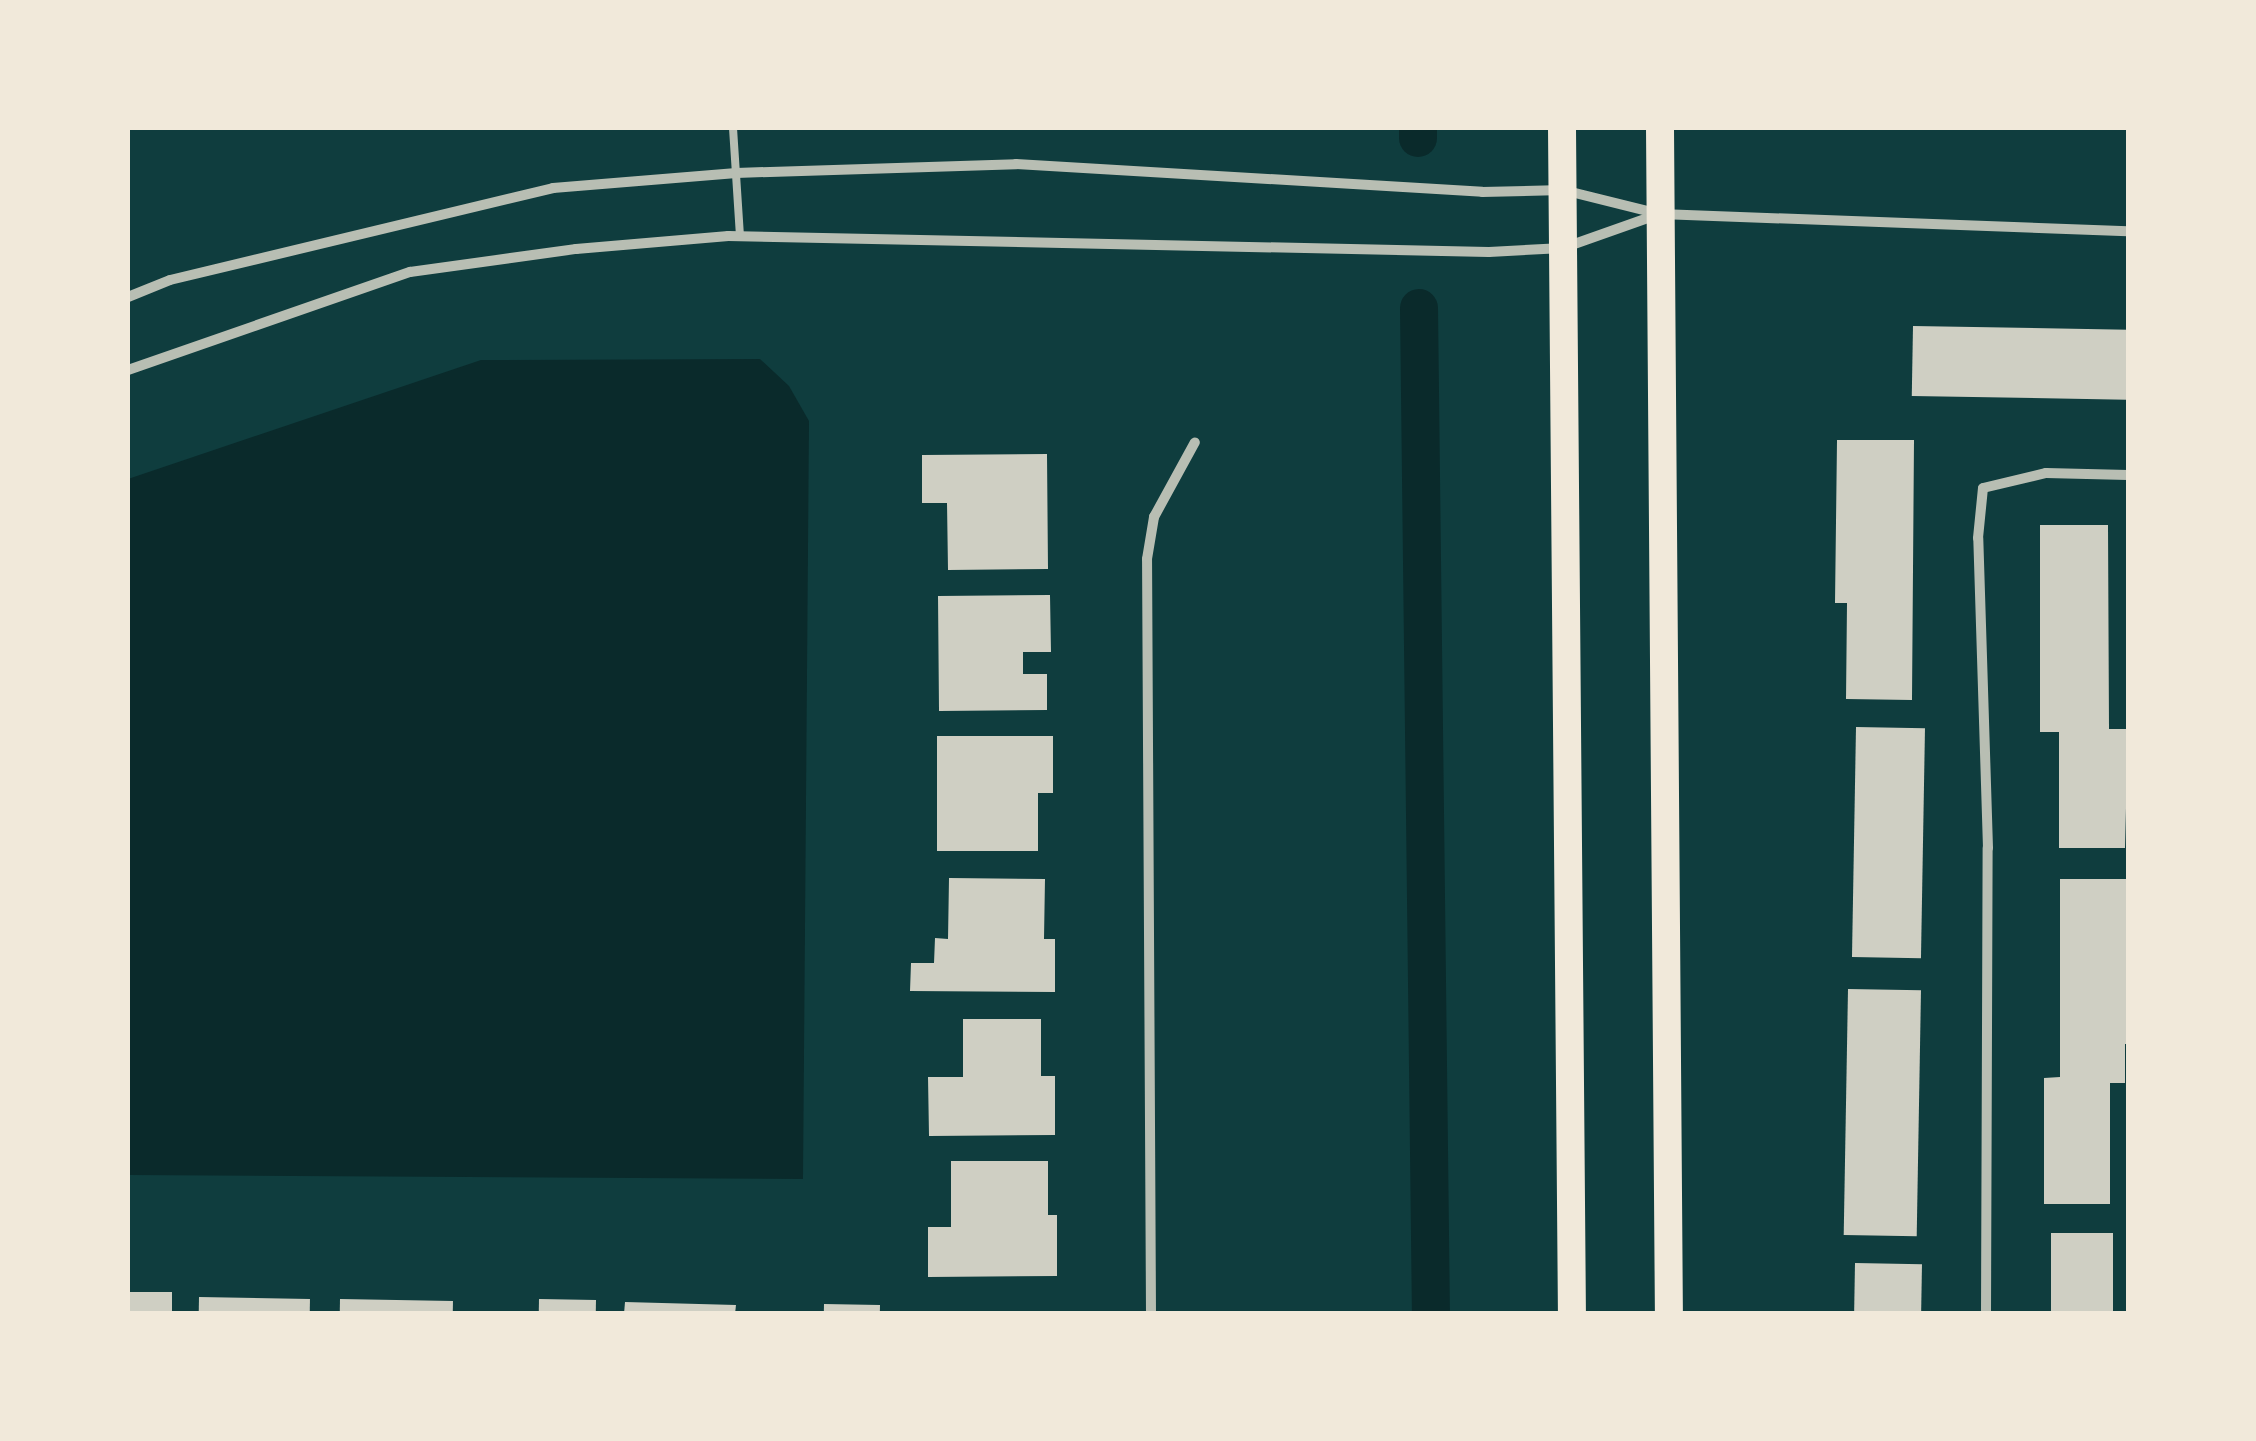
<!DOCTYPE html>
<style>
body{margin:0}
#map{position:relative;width:2256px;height:1441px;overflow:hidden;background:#0f3d3e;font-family:"Noto Sans",sans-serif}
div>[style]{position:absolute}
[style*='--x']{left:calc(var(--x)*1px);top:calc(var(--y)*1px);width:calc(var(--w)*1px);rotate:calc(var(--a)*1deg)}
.water>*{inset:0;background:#0a2a2b}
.canal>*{height:38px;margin:-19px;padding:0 19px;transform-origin:19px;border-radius:19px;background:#0a2a2b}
.building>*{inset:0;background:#cfcfc3;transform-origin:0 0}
.service>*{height:8px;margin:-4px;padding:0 4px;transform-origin:4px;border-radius:4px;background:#b8beb3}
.minor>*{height:10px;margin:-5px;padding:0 5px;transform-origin:5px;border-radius:5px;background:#b8beb3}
.trunk>*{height:28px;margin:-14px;padding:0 14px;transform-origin:14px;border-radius:14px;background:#f1e9da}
span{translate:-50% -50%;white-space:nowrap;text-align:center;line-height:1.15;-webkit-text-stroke:8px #f1e9da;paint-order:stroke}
.frame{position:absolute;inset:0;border:130px solid #f1e9da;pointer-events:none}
</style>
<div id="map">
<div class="water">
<i style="clip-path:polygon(760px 359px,789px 386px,809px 421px,803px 1179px,128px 1175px,128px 479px,481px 360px)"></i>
</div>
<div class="canal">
<i style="--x:1418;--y:128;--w:10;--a:90"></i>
<i style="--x:1419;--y:308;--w:1006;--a:89.32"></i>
</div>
<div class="building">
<i style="left:1913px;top:326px;width:215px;height:70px;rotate:1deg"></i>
<i style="clip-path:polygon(1837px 440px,1914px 440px,1912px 700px,1846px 699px,1847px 603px,1835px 603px)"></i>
<i style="clip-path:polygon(1047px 454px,1048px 569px,948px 570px,947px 503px,922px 503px,922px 455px)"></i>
<i style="clip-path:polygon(2040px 525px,2108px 525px,2109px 729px,2128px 729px,2125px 848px,2059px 848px,2059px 732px,2040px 732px)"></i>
<i style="clip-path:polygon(1050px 595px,1051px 652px,1023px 652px,1023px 674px,1047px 674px,1047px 710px,939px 711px,938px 596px)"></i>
<i style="left:1856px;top:727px;width:69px;height:230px;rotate:1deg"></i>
<i style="clip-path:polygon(937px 736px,1053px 736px,1053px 793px,1038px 793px,1038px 851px,937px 851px)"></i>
<i style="clip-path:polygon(949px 878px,1045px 879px,1044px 939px,1055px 939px,1055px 992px,910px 991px,911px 963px,934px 963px,935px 938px,948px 939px)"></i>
<i style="clip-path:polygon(2060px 879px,2128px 879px,2128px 1044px,2125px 1044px,2125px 1083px,2110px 1083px,2110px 1204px,2044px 1204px,2044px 1078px,2060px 1077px)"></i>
<i style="left:1848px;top:989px;width:73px;height:246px;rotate:1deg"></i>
<i style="clip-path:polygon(963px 1019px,1041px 1019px,1041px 1076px,1055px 1076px,1055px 1135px,929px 1136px,928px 1077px,963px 1077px)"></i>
<i style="clip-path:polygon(951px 1161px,1048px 1161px,1048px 1215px,1057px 1215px,1057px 1276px,928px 1277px,928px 1227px,951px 1227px)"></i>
<i style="left:2051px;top:1233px;width:62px;height:81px"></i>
<i style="left:1855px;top:1263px;width:67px;height:51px;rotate:1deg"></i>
<i style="left:128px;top:1292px;width:44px;height:22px"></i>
<i style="left:199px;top:1297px;width:111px;height:17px;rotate:1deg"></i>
<i style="left:340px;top:1299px;width:113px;height:15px;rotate:1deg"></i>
<i style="left:539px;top:1299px;width:57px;height:15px;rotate:1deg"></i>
<i style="clip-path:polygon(625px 1302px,736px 1305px,735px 1314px,624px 1314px)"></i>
<i style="left:824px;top:1304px;width:56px;height:10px;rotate:1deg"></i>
</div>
<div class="service">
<i style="--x:733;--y:128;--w:108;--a:86.3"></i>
</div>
<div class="minor">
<i style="--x:128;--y:297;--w:45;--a:-22"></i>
<i style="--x:170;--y:280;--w:394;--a:-13.5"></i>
<i style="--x:553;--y:188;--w:184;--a:-4.7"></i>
<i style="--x:736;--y:173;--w:280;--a:-1.8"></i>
<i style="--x:1016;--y:164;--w:467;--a:3.4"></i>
<i style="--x:1482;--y:192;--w:81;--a:-1.4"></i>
<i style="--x:1563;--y:190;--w:100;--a:13.9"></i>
<i style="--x:1660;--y:214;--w:468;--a:2.1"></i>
<i style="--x:128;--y:370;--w:299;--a:-19.2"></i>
<i style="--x:410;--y:272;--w:168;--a:-7.9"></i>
<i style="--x:576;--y:249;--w:153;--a:-4.9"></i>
<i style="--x:728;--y:236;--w:761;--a:1.2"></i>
<i style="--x:1489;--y:252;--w:74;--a:-3.1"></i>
<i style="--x:1563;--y:248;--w:102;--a:-19.5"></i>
<i style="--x:1151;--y:1314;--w:755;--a:-90.3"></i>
<i style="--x:1147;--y:559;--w:43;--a:-80.5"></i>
<i style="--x:1154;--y:517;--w:85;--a:-61.3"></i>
<i style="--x:1986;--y:1314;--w:466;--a:-89.8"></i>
<i style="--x:1988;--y:848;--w:310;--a:-91.8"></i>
<i style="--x:1978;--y:538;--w:50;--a:-84.3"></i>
<i style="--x:1983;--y:488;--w:65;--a:-13.4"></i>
<i style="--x:2046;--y:473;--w:82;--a:1.4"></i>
</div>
<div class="trunk">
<i style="--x:1562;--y:128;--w:1186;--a:89.52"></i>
<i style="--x:1660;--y:128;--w:1186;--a:89.57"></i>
</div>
<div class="frame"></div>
</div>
